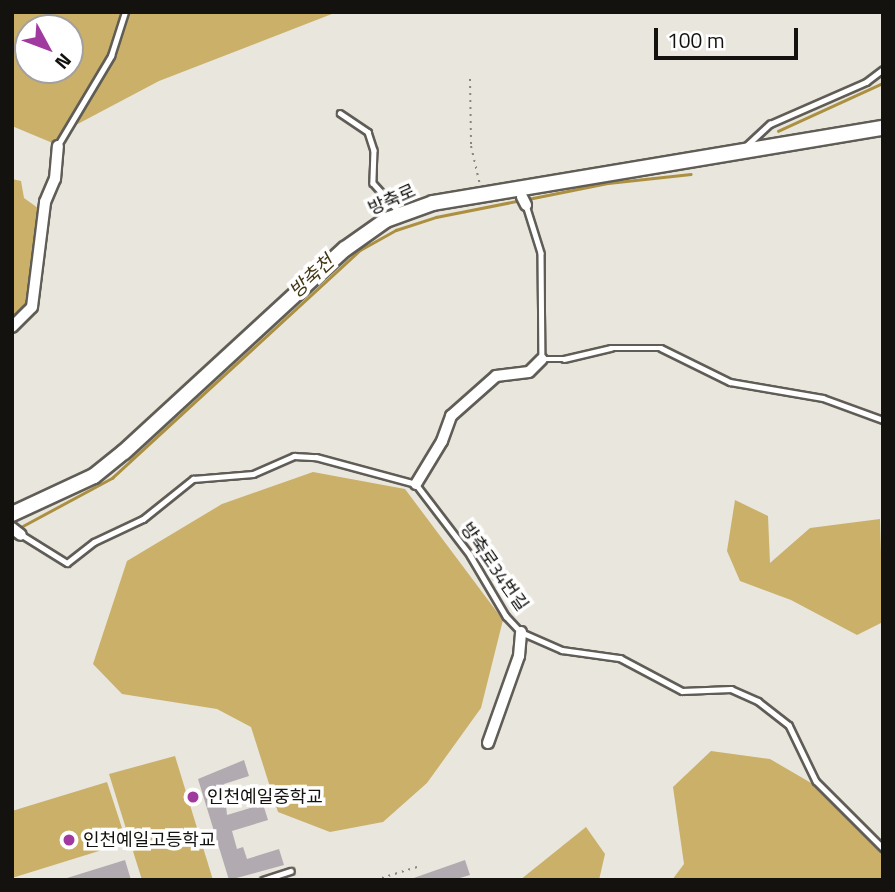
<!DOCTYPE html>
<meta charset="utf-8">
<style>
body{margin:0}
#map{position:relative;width:895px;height:892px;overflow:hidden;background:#e9e6dd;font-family:"Titillium Web","Noto Sans KR",sans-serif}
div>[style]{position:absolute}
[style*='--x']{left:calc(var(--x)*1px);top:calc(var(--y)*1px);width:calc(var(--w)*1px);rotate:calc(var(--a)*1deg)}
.green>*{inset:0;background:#cab068}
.stream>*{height:2.5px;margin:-1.25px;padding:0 1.25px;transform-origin:1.25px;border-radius:1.25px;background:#ac9041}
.building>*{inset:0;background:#b1aab0}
.path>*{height:2px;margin-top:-1px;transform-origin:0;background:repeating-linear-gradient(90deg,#87857e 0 2px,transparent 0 7px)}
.roads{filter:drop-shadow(2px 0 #605d56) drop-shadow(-2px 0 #605d56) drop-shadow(0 2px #605d56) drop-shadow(0 -2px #605d56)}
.lane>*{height:4.5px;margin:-2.25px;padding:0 2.25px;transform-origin:2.25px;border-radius:2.25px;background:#fff}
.street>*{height:10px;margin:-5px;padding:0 5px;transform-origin:5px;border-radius:5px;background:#fff}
.secondary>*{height:14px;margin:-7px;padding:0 7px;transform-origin:7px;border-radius:7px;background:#fff}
.dots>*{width:19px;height:19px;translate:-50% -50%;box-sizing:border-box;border:4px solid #fff;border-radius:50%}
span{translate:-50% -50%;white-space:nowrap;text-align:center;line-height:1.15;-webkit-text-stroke:7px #fff;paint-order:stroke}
.street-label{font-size:18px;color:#13120f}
.poi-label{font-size:18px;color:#13120f}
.left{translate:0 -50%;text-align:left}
.water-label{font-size:19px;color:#433714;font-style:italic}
.frame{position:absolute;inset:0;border:14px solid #13120f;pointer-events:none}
.north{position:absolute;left:14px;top:14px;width:70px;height:70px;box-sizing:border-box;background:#fff;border:2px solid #a1a09f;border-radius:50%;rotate:131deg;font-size:19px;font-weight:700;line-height:28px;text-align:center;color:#13120f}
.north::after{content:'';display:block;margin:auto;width:24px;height:32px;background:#a13a9e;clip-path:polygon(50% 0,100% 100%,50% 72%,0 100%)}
.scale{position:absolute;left:654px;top:28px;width:144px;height:32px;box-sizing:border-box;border:4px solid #13120f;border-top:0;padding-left:9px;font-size:21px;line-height:24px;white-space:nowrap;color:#13120f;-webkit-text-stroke:5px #fff;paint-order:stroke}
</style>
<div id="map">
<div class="green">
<i style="clip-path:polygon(evenodd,12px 12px,337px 12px,159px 81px,72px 127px,55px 144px,12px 126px,12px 12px,28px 28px,70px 28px,70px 70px,28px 70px,28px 28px)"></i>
<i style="clip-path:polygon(12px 179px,21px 181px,24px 198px,42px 211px,30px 302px,12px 324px)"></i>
<i style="clip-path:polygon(313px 472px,405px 489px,503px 620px,481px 708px,427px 783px,383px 822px,330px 832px,278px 812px,251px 727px,217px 709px,122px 694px,93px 664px,127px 561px,222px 504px)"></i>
<i style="clip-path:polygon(735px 500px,768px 516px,770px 563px,810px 528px,880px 519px,883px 622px,857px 635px,791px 600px,740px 581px,727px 551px)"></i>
<i style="clip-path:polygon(711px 751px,770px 759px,818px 787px,883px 854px,883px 880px,672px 880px,684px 864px,673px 787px)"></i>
<i style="clip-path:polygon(175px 756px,213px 880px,142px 880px,109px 774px)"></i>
<i style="clip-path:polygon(107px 782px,122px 828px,111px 831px,115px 846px,12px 878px,12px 811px)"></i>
<i style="clip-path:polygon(586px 827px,605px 854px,599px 880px,520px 880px)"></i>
</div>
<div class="stream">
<i style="--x:778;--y:131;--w:115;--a:-24.6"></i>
<i style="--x:528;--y:199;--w:82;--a:-11.3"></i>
<i style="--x:608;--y:183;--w:83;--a:-6.2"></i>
<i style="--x:19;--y:528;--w:106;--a:-28.3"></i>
<i style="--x:112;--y:478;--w:337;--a:-42.6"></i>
<i style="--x:360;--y:250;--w:41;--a:-29.1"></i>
<i style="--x:396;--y:230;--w:42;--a:-18"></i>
<i style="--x:436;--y:217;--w:88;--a:-11.2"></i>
</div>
<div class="building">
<i style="clip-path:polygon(244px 760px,249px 776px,224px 784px,227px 815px,263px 804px,268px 820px,232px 831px,237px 849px,243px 847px,247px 859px,279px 849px,284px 865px,229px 880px,198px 779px)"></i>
<i style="clip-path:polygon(125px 860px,131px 880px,67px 880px,67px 878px)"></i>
<i style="clip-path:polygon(465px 860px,470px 875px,453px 880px,408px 880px)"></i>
</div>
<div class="path">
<i style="--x:470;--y:79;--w:67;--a:89.1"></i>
<i style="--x:471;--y:146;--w:39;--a:77"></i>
<i style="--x:375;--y:880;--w:44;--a:-17.2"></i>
</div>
<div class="roads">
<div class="lane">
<i style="--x:340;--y:113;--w:34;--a:34"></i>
<i style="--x:368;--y:132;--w:19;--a:72"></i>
<i style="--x:374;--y:150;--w:33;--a:92"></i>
<i style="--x:373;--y:183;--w:38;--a:48"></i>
<i style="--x:58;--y:145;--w:104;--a:-59.2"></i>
<i style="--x:111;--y:56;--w:46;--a:-72.3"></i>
<i style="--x:745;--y:147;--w:34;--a:-43"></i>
<i style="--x:770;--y:124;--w:105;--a:-23.6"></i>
<i style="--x:866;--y:82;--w:21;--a:-37"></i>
<i style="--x:526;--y:205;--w:50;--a:72.6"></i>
<i style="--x:541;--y:253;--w:106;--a:89.5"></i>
<i style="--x:542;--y:359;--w:22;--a:0"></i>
<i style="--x:564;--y:359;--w:48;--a:-13.2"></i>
<i style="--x:611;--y:348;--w:50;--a:0"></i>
<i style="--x:661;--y:348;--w:77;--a:26.2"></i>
<i style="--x:730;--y:382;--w:94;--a:9.8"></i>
<i style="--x:823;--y:398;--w:64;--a:20.1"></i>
<i style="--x:22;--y:535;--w:53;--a:31.9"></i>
<i style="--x:67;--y:563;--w:34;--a:-38"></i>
<i style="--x:94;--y:542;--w:54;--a:-25.1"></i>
<i style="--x:143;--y:519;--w:64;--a:-38.7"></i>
<i style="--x:193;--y:479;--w:60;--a:-4.8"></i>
<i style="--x:253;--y:474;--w:45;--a:-23.7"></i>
<i style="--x:294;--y:456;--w:22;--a:3"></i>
<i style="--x:316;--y:457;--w:104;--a:15.1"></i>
<i style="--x:416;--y:484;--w:89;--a:52.7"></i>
<i style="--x:470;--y:555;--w:71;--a:59.5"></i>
<i style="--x:506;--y:616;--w:22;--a:47"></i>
<i style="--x:521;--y:632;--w:45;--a:23.7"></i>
<i style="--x:562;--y:650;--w:59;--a:7.9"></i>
<i style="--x:620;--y:658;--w:70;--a:28"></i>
<i style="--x:682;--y:691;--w:49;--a:-2.3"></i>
<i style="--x:731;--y:689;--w:30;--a:24"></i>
<i style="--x:758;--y:701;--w:39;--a:38"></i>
<i style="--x:789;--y:725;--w:62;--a:64.3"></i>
<i style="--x:816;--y:781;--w:95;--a:45"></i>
<i style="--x:263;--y:880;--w:29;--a:-18"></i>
</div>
<div class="street">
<i style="--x:522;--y:197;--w:9;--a:63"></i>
<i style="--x:12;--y:327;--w:28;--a:-45"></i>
<i style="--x:32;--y:307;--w:106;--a:-82.9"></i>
<i style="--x:45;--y:202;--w:25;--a:-67"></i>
<i style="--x:55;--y:179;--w:33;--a:-85"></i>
<i style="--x:416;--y:484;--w:50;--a:-58.8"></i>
<i style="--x:442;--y:441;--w:27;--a:-70"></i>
<i style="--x:451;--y:416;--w:60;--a:-41.6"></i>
<i style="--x:496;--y:376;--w:33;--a:-7"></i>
<i style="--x:529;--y:372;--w:18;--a:-45"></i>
<i style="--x:12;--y:528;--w:11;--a:38"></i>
<i style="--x:488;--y:743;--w:92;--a:-70.4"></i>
<i style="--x:519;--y:656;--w:24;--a:-85"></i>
</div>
<div class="secondary">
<i style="--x:12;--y:514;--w:90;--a:-24.9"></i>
<i style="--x:94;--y:476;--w:38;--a:-39"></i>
<i style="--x:124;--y:452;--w:300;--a:-42.6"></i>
<i style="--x:345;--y:249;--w:50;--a:-35.3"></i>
<i style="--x:386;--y:220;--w:50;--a:-19.9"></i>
<i style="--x:433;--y:203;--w:456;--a:-9.5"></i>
</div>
</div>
<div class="dots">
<i style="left:193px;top:797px;background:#a13a9e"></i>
<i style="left:69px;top:840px;background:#a13a9e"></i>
</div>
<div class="street-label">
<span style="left:392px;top:200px;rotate:-24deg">방축로</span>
<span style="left:494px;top:567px;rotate:55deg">방축로34번길</span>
</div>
<div class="poi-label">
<span class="left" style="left:207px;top:797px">인천예일중학교</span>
<span class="left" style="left:83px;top:840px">인천예일고등학교</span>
</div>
<div class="water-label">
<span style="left:311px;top:276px;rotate:-43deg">방축천</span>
</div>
<div class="frame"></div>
<div class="north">N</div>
<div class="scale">100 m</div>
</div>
